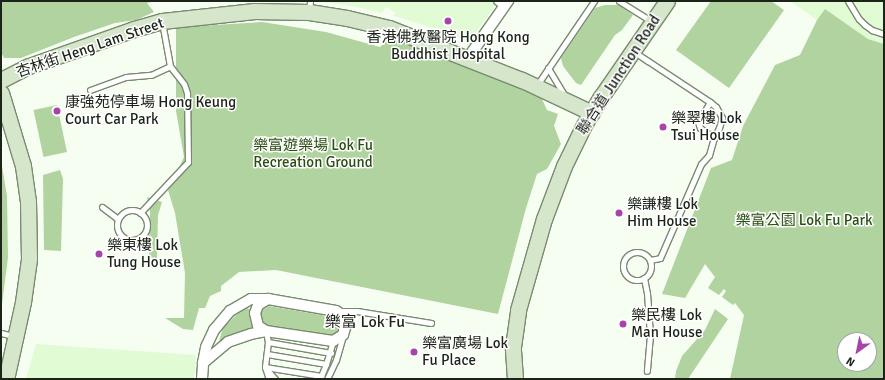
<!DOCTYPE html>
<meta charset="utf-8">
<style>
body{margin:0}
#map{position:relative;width:885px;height:380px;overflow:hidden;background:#f5fef1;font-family:Signika,"Noto Sans TC",sans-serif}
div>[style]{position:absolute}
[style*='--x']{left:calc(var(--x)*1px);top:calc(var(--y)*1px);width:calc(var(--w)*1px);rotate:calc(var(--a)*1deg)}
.built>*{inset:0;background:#e1fbd5}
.green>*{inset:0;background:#b1d39f;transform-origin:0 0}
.roads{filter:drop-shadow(1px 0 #788b6f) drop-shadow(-1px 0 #788b6f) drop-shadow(0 1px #788b6f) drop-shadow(0 -1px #788b6f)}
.lane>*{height:5px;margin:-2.5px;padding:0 2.5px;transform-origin:2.5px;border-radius:2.5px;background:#fff}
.lane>.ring{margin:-2.5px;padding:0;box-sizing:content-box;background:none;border:5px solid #fff;border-radius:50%}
.street>*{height:10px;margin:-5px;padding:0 5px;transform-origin:5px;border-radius:5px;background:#fff}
.secondary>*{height:15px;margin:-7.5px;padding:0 7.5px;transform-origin:7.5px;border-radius:7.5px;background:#d5e6cb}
.dots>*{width:11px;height:11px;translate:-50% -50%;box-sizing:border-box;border:2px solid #fff;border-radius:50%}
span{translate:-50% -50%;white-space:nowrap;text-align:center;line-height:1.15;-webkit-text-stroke:3px #fff;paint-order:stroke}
.poi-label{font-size:15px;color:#1c2318}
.left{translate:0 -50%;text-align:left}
.street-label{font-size:15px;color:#1c2318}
.park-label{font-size:15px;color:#294d12}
.neighbourhood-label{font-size:16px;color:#1c2318}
.frame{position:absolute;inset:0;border:2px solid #1c2318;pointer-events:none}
.north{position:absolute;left:837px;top:332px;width:40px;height:40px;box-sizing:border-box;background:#fff;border:1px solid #a4a7a3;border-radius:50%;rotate:213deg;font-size:11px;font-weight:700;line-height:16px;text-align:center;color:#1c2318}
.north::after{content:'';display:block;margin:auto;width:14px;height:18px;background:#a844a9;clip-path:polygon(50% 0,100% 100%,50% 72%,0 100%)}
</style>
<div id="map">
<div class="built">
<i style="clip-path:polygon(319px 1px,499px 1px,469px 42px,439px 30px,394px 16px,396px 13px,386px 7px,382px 13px,357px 7px)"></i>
<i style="clip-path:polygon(790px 1px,884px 1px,884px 44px,868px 39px,825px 9px,817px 20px)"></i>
<i style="clip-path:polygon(36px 344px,196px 355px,194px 379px,26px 379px)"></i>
</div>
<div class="green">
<i style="clip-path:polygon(1px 1px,154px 1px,147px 3px,154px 12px,136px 20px,115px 23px,74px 37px,21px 58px,4px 58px,1px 52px)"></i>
<i style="clip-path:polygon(711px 1px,771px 1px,784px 10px,729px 88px,676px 50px)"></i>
<i style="clip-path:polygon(605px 5px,619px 5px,633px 15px,622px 30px,615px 35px,581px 85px,576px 83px,563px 66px,561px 58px,595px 8px)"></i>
<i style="clip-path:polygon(evenodd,825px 9px,868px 39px,884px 44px,884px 379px,730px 379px,744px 315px,735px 303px,733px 305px,722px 297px,726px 291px,724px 289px,719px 295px,708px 288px,715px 277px,705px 264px,685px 298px,662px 294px,711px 168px,732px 160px,743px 126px,775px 65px,800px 55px,817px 20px,825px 9px,845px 340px,869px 340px,869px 364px,845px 364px,845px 340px)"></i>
<i style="clip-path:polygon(193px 10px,198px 26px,262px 22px,326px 32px,380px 47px,393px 36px,424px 32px,459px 49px,473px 69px,509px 77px,542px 99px,547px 110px,558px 114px,554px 126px,561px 144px,547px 169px,537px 174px,526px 208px,498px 314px,276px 270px,239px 272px,221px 286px,221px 291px,210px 296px,205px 308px,199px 308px,193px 330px,183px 329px,165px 318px,184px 318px,185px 273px,175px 213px,168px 190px,184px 157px,176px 111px,176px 27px)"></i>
<i style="left:57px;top:105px;width:48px;height:24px;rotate:78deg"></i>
<i style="clip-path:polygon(1px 160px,7px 196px,8px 257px,1px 312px)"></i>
<i style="clip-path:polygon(60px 170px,63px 179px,61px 251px,44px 250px,43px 175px)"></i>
<i style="clip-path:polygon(147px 197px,162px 202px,158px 215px,157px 261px,149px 255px,150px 212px)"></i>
<i style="clip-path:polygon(269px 306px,333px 317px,339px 321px,340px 329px,337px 333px,330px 335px,268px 326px,261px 321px,260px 315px,262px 310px)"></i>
<i style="clip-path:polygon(247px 308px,252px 310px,251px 319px,255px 331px,236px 334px,219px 341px,223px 328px,240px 311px)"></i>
<i style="clip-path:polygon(715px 309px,728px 319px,688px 379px,675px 379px,676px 371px,682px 356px,705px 330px)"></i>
</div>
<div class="roads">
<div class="lane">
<i style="--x:496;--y:1;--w:10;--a:37"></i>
<i style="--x:619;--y:1;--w:39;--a:32"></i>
<i style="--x:848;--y:1;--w:21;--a:59"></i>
<i style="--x:859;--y:19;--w:8;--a:45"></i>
<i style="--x:865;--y:25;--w:9;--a:36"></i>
<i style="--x:872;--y:30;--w:13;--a:18"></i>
<i style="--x:309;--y:11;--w:10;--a:-84"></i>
<i style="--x:633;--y:51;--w:18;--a:34"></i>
<i style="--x:648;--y:61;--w:74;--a:33.5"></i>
<i style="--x:710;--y:102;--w:8;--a:40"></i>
<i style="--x:716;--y:107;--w:13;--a:61"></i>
<i style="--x:722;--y:118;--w:10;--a:107"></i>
<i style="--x:719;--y:128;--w:11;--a:117"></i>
<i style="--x:714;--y:138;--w:17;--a:-144"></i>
<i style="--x:700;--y:128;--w:6;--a:-108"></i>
<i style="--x:698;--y:122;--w:23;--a:-59"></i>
<i style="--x:548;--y:68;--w:33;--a:59"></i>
<i style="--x:537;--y:85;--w:102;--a:-55.8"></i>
<i style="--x:90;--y:90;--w:38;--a:-20"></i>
<i style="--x:126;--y:77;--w:25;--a:-5"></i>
<i style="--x:151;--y:75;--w:21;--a:-25"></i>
<i style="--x:102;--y:207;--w:20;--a:37"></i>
<i class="ring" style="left:117px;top:210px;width:25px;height:25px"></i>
<i style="--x:140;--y:213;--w:70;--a:-46.7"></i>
<i style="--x:188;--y:162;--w:69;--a:-90.8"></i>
<i style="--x:187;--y:93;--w:9;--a:-108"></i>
<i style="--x:184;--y:84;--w:23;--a:-128"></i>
<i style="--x:170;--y:66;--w:45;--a:-100.3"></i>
<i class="ring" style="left:623px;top:252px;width:23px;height:23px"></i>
<i style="--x:650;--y:260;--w:10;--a:-11"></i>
<i style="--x:660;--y:258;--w:103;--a:-66.4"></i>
<i style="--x:701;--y:164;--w:12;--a:-48"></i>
<i style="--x:709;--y:155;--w:18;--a:-74"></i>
<i style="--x:644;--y:278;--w:15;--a:79"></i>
<i style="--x:647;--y:293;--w:42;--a:85.9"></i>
<i style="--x:650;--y:335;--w:36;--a:95"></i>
<i style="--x:337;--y:311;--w:20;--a:0"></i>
<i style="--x:357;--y:311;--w:75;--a:9.2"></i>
<i style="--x:266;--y:331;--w:11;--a:80"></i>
<i style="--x:268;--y:342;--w:25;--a:97"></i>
<i style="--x:265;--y:367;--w:13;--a:72"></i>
<i style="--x:1;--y:333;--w:12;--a:14"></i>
<i style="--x:268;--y:342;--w:64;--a:9.9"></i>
<i style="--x:267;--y:354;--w:60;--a:9.6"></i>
<i style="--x:265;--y:367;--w:57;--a:9.1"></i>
<i style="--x:267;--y:370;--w:12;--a:48"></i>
<i style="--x:318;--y:378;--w:4;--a:-34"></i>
<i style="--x:321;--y:376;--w:13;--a:-67"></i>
<i style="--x:326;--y:364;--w:24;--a:-73"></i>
<i style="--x:327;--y:379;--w:21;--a:-65"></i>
<i style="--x:336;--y:360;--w:25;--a:-74"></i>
</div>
<div class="street">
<i style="--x:468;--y:58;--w:70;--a:-54.9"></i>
<i style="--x:266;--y:331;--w:9;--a:-148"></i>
<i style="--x:258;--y:326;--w:13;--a:-103"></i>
<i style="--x:255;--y:313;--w:9;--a:-69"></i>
<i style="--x:258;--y:305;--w:12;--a:-31"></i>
<i style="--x:202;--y:379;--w:16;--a:-86"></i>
<i style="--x:203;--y:363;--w:16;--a:-79"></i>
<i style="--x:206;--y:347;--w:19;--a:-65"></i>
<i style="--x:214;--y:330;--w:25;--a:-50"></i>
<i style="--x:230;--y:311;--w:24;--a:-30"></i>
<i style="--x:251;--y:299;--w:17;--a:0"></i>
<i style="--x:268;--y:299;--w:69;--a:10"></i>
<i style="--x:336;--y:311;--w:7;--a:34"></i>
<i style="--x:342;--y:315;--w:6;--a:59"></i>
<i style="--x:345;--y:320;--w:5;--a:79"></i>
<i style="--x:346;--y:325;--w:10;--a:107"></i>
<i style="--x:343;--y:335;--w:12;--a:149"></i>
<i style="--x:333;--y:341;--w:68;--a:-171.5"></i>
<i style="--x:266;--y:331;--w:15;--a:169"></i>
<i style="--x:251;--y:334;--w:24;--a:161"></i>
<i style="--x:228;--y:342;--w:33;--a:140"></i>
</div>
<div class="secondary">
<i style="--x:1;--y:80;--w:31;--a:-27"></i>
<i style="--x:29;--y:66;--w:111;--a:-19.4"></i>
<i style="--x:134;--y:29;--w:29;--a:-16"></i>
<i style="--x:162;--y:21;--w:93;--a:-6.2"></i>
<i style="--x:254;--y:11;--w:55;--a:1"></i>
<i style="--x:309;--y:12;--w:38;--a:9"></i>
<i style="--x:347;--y:18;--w:43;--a:13.4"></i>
<i style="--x:389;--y:28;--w:143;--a:21.4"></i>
<i style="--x:522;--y:80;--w:77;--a:25.2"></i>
<i style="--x:1;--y:93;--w:76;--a:73.2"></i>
<i style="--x:23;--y:166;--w:35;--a:82"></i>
<i style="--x:28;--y:201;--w:58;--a:89"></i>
<i style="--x:29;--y:259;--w:43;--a:97.9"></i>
<i style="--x:23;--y:302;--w:79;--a:102.4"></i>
<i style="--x:515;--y:379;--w:32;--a:-94"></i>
<i style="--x:513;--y:347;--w:37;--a:-82"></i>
<i style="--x:518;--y:310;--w:95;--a:-74.1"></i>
<i style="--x:544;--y:219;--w:57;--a:-69.3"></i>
<i style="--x:564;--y:166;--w:46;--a:-64"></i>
<i style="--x:584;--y:125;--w:33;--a:-59"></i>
<i style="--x:601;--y:97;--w:116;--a:-55.5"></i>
</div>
</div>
<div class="dots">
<i style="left:448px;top:21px;background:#a844a9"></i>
<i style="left:57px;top:111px;background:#a844a9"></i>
<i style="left:663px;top:127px;background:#a844a9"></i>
<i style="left:619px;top:213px;background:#a844a9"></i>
<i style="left:99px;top:254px;background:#a844a9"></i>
<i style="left:623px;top:324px;background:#a844a9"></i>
<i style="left:414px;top:352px;background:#a844a9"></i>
</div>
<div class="poi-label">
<span style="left:448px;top:46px">香港佛教醫院 Hong Kong<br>Buddhist Hospital</span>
<span class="left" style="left:65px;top:111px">康強苑停車場 Hong Keung<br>Court Car Park</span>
<span class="left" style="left:671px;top:127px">樂翠樓 Lok<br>Tsui House</span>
<span class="left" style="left:627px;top:213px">樂謙樓 Lok<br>Him House</span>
<span class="left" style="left:107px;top:254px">樂東樓 Lok<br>Tung House</span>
<span class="left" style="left:631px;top:324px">樂民樓 Lok<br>Man House</span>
<span class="left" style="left:422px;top:352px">樂富廣場 Lok<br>Fu Place</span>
</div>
<div class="street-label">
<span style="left:90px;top:48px;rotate:-19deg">杏林街 Heng Lam Street</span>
<span style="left:619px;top:75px;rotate:-57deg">聯合道 Junction Road</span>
</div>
<div class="park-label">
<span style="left:313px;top:154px">樂富遊樂場 Lok Fu<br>Recreation Ground</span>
<span style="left:804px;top:221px">樂富公園 Lok Fu Park</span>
</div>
<div class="neighbourhood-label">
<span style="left:365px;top:322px">樂富 Lok Fu</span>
</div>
<div class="frame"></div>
<div class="north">N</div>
</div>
